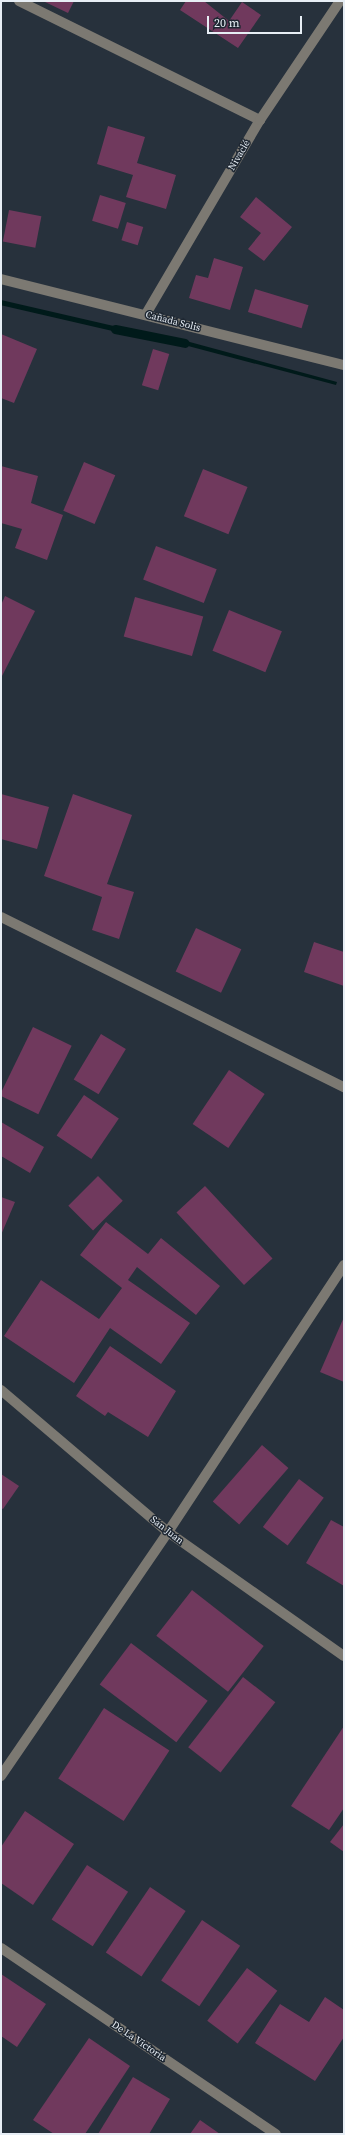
<!DOCTYPE html>
<meta charset="utf-8">
<style>
body{margin:0}
#map{position:relative;width:345px;height:2135px;overflow:hidden;background:#27313c;font-family:"Source Serif 4",serif}
div>[style]{position:absolute}
[style*='--x']{left:calc(var(--x)*1px);top:calc(var(--y)*1px);width:calc(var(--w)*1px);rotate:calc(var(--a)*1deg)}
.water>*{inset:0;background:#001a1a;transform-origin:0 0}
.stream>*{height:9px;margin:-4.5px;padding:0 4.5px;transform-origin:4.5px;border-radius:4.5px;background:#001a1a}
.building>*{inset:0;background:#70395d;transform-origin:0 0}
.minor>*{height:10px;margin:-5px;padding:0 5px;transform-origin:5px;border-radius:5px;background:#7c7972}
span{translate:-50% -50%;white-space:nowrap;text-align:center;line-height:1.15;-webkit-text-stroke:3px #1e2732;paint-order:stroke}
.street-label{font-size:10px;color:#e7eef5}
.frame{position:absolute;inset:0;border:2px solid #e7eef5;pointer-events:none}
.scale{position:absolute;left:207px;top:16px;width:95px;height:18px;box-sizing:border-box;border:2px solid #e7eef5;border-top:0;padding-left:5px;font-size:12px;line-height:14px;white-space:nowrap;color:#e7eef5;-webkit-text-stroke:3px #1e2732;paint-order:stroke}
</style>
<div id="map">
<div class="water">
<i style="left:1px;top:300px;width:129px;height:5px;rotate:13deg"></i>
<i style="clip-path:polygon(175px 338px,337px 382px,336px 385px,173px 342px)"></i>
</div>
<div class="stream">
<i style="--x:115;--y:329;--w:71;--a:11.3"></i>
</div>
<div class="building">
<i style="clip-path:polygon(43px 1px,74px 1px,68px 13px)"></i>
<i style="clip-path:polygon(186px 1px,204px 1px,229px 21px,242px 2px,261px 15px,238px 48px,180px 10px)"></i>
<i style="clip-path:polygon(108px 126px,145px 137px,137px 163px,176px 175px,166px 209px,126px 197px,133px 175px,97px 164px)"></i>
<i style="left:100px;top:195px;width:27px;height:27px;rotate:17deg"></i>
<i style="clip-path:polygon(256px 197px,292px 227px,264px 261px,248px 249px,261px 233px,240px 217px)"></i>
<i style="left:9px;top:210px;width:33px;height:32px;rotate:11deg"></i>
<i style="left:127px;top:222px;width:17px;height:19px;rotate:17deg"></i>
<i style="clip-path:polygon(214px 258px,243px 267px,230px 310px,189px 298px,196px 275px,208px 278px)"></i>
<i style="left:255px;top:289px;width:56px;height:24px;rotate:17deg"></i>
<i style="clip-path:polygon(1px 334px,37px 349px,14px 403px,1px 398px)"></i>
<i style="left:153px;top:349px;width:17px;height:38px;rotate:17deg"></i>
<i style="left:84px;top:462px;width:34px;height:53px;rotate:23deg"></i>
<i style="clip-path:polygon(1px 466px,38px 476px,31px 503px,63px 515px,47px 560px,15px 548px,22px 529px,1px 523px)"></i>
<i style="left:203px;top:469px;width:48px;height:51px;rotate:22deg"></i>
<i style="left:156px;top:546px;width:65px;height:36px;rotate:21deg"></i>
<i style="clip-path:polygon(5px 596px,35px 611px,1px 678px,1px 605px)"></i>
<i style="left:135px;top:597px;width:71px;height:41px;rotate:16deg"></i>
<i style="left:229px;top:610px;width:57px;height:44px;rotate:22deg"></i>
<i style="clip-path:polygon(1px 794px,49px 807px,37px 849px,1px 839px)"></i>
<i style="clip-path:polygon(73px 794px,132px 815px,107px 884px,134px 892px,119px 939px,92px 930px,102px 897px,44px 876px)"></i>
<i style="left:196px;top:928px;width:50px;height:48px;rotate:25deg"></i>
<i style="clip-path:polygon(314px 942px,344px 952px,344px 986px,304px 972px)"></i>
<i style="left:33px;top:1027px;width:43px;height:76px;rotate:26deg"></i>
<i style="left:101px;top:1034px;width:29px;height:53px;rotate:31deg"></i>
<i style="left:229px;top:1070px;width:43px;height:65px;rotate:34deg"></i>
<i style="left:84px;top:1095px;width:42px;height:49px;rotate:34deg"></i>
<i style="clip-path:polygon(1px 1122px,44px 1147px,30px 1173px,1px 1156px)"></i>
<i style="left:98px;top:1176px;width:35px;height:42px;rotate:45deg"></i>
<i style="left:205px;top:1186px;width:99px;height:39px;rotate:47deg"></i>
<i style="clip-path:polygon(1px 1197px,15px 1202px,1px 1235px)"></i>
<i style="clip-path:polygon(106px 1222px,148px 1254px,161px 1238px,220px 1286px,196px 1315px,137px 1267px,128px 1280px,190px 1323px,161px 1364px,110px 1328px,74px 1383px,4px 1336px,41px 1280px,99px 1319px,122px 1288px,80px 1255px)"></i>
<i style="clip-path:polygon(344px 1317px,344px 1382px,320px 1372px)"></i>
<i style="clip-path:polygon(110px 1346px,176px 1391px,148px 1437px,108px 1412px,105px 1416px,76px 1396px)"></i>
<i style="left:262px;top:1445px;width:35px;height:75px;rotate:41deg"></i>
<i style="clip-path:polygon(1px 1474px,19px 1486px,3px 1509px,1px 1508px)"></i>
<i style="left:299px;top:1479px;width:31px;height:60px;rotate:37deg"></i>
<i style="clip-path:polygon(331px 1520px,344px 1527px,344px 1586px,306px 1563px)"></i>
<i style="left:192px;top:1590px;width:91px;height:58px;rotate:38deg"></i>
<i style="left:131px;top:1643px;width:96px;height:52px;rotate:37deg"></i>
<i style="left:243px;top:1677px;width:41px;height:89px;rotate:38deg"></i>
<i style="left:104px;top:1708px;width:78px;height:84px;rotate:33deg"></i>
<i style="clip-path:polygon(344px 1726px,344px 1808px,329px 1830px,291px 1806px)"></i>
<i style="clip-path:polygon(25px 1811px,74px 1844px,33px 1905px,1px 1883px,1px 1847px)"></i>
<i style="clip-path:polygon(344px 1824px,344px 1852px,330px 1842px)"></i>
<i style="left:87px;top:1865px;width:49px;height:65px;rotate:33deg"></i>
<i style="left:150px;top:1887px;width:43px;height:79px;rotate:34deg"></i>
<i style="left:202px;top:1920px;width:46px;height:73px;rotate:34deg"></i>
<i style="left:247px;top:1968px;width:38px;height:66px;rotate:37deg"></i>
<i style="clip-path:polygon(1px 1974px,46px 2004px,17px 2047px,1px 2036px)"></i>
<i style="clip-path:polygon(325px 1997px,344px 2010px,344px 2037px,315px 2081px,255px 2043px,280px 2004px,309px 2022px)"></i>
<i style="clip-path:polygon(89px 2038px,130px 2066px,85px 2134px,54px 2134px,33px 2120px)"></i>
<i style="clip-path:polygon(133px 2077px,170px 2099px,149px 2134px,98px 2134px)"></i>
<i style="clip-path:polygon(200px 2120px,220px 2134px,190px 2134px)"></i>
</div>
<div class="minor">
<i style="--x:19;--y:1;--w:269;--a:26.3"></i>
<i style="--x:1;--y:279;--w:354;--a:14.1"></i>
<i style="--x:146;--y:314;--w:225;--a:-59.6"></i>
<i style="--x:260;--y:120;--w:143;--a:-56.1"></i>
<i style="--x:1;--y:917;--w:383;--a:26.4"></i>
<i style="--x:1;--y:1390;--w:219;--a:40.4"></i>
<i style="--x:168;--y:1532;--w:215;--a:35.2"></i>
<i style="--x:1;--y:1776;--w:296;--a:-55.6"></i>
<i style="--x:168;--y:1532;--w:320;--a:-56.6"></i>
<i style="--x:1;--y:1948;--w:332;--a:34.1"></i>
</div>
<div class="street-label">
<span style="left:239px;top:155px;rotate:-60deg">Nivaclé</span>
<span style="left:173px;top:321px;rotate:14deg">Cañada Solis</span>
<span style="left:167px;top:1530px;rotate:38deg">San Juan</span>
<span style="left:139px;top:2041px;rotate:34deg">De La Victoria</span>
</div>
<div class="frame"></div>
<div class="scale">20 m</div>
</div>
